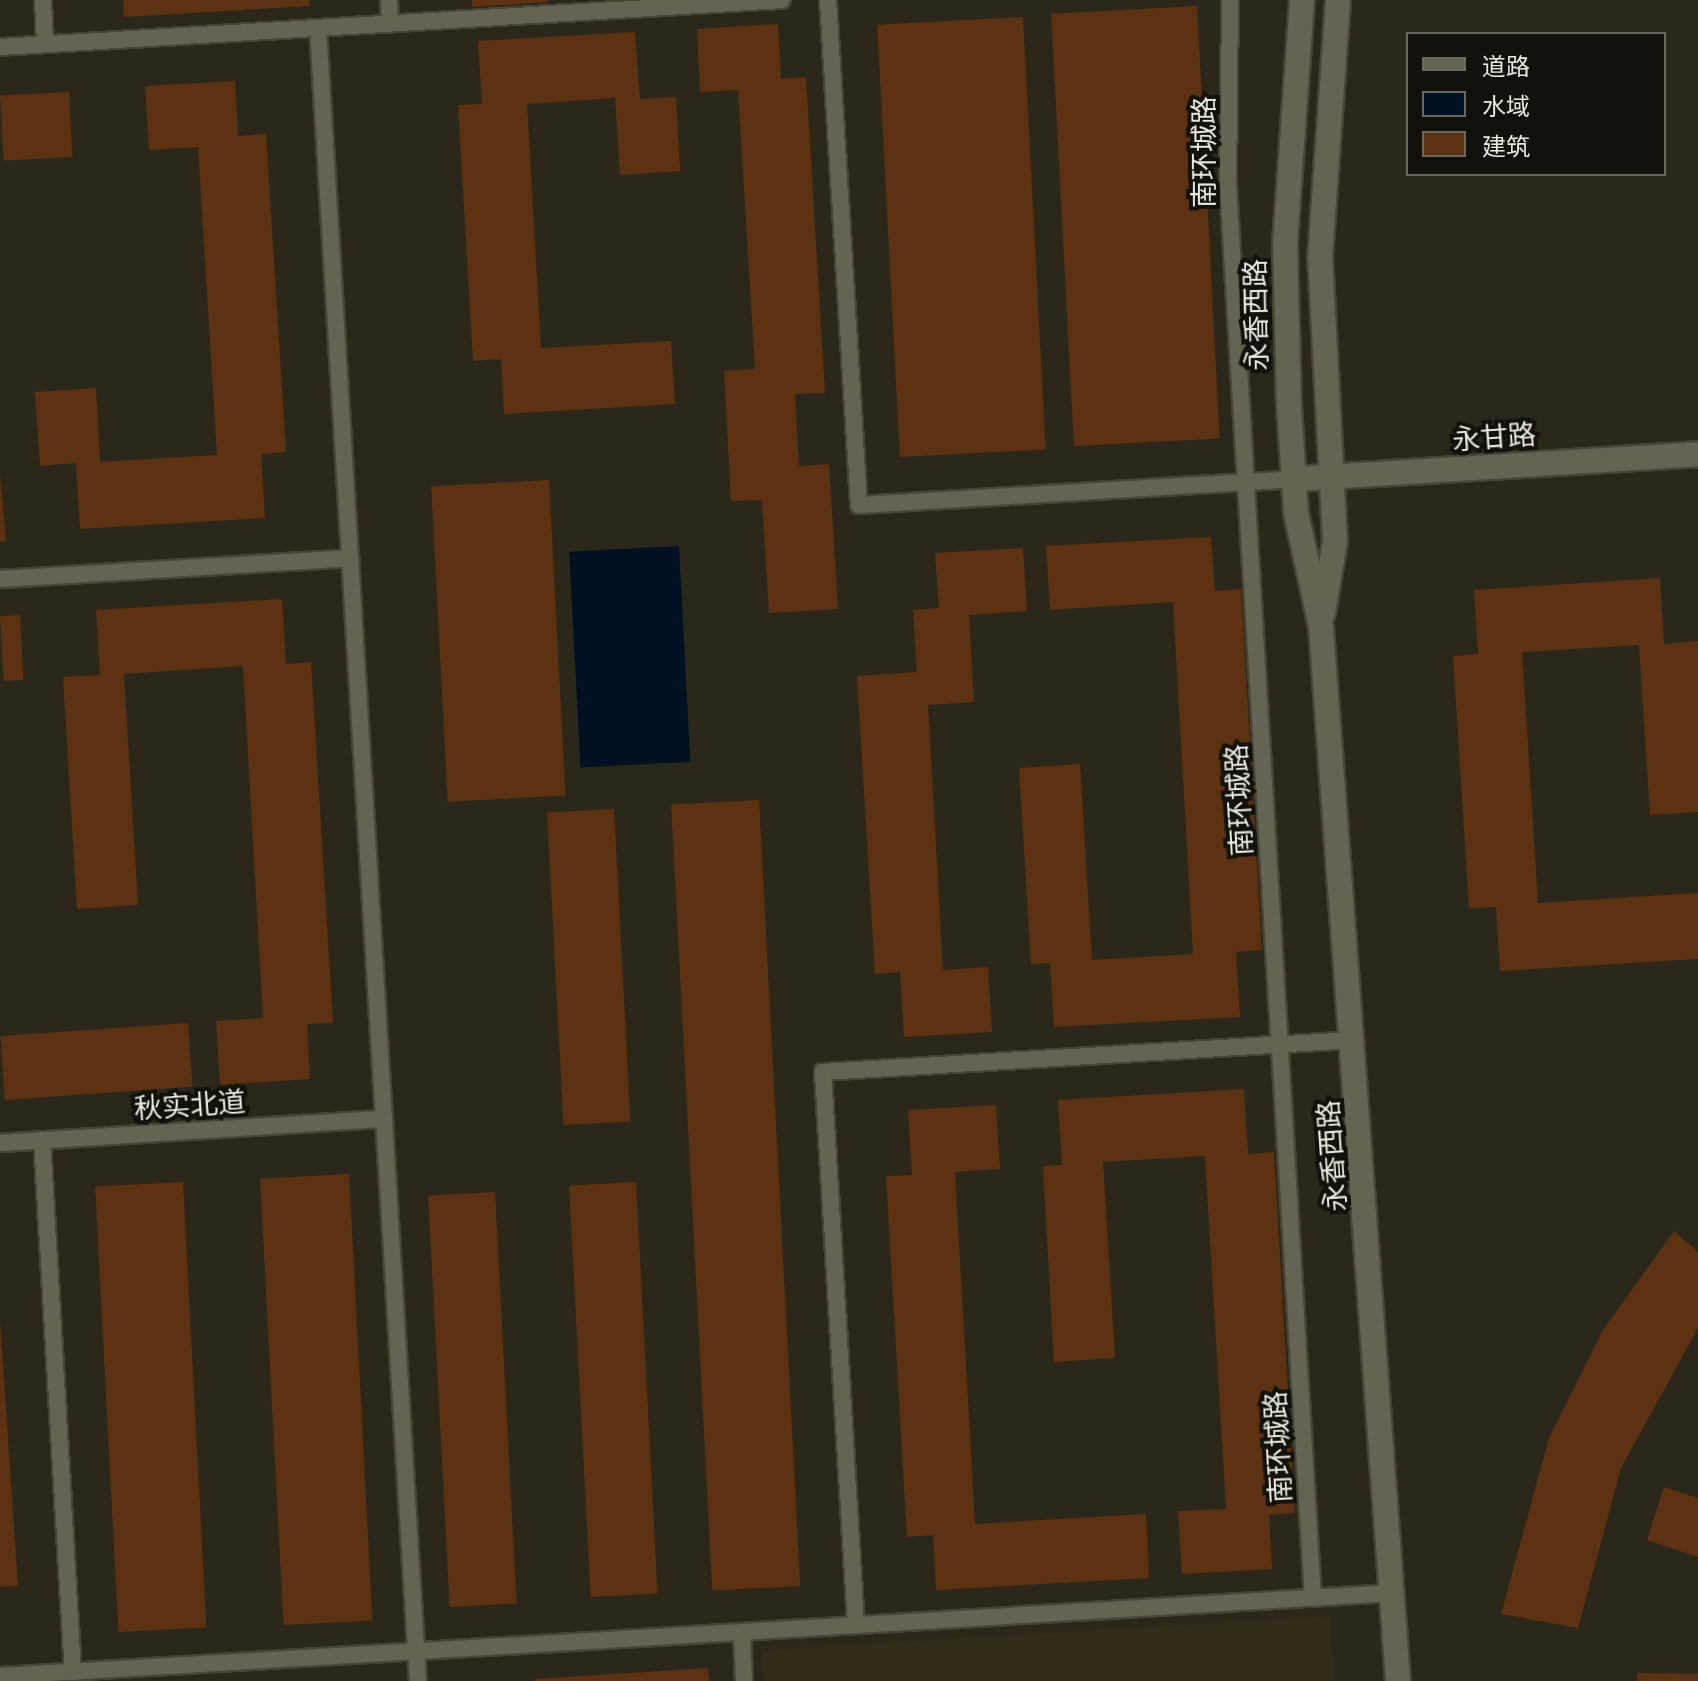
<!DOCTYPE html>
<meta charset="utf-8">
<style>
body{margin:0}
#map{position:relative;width:1698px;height:1681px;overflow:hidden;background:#2b281b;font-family:"IBM Plex Serif","Noto Sans SC",serif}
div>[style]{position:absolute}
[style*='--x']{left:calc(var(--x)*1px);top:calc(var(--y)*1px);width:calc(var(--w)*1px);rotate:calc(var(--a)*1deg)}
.built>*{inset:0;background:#312d19}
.water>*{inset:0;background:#001123;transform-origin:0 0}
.building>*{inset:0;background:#5c3212;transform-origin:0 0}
.roads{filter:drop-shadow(2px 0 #464539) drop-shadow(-2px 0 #464539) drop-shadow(0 2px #464539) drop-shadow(0 -2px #464539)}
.lane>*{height:16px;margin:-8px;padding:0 8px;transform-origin:8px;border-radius:8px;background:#656353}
.street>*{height:24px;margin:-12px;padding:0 12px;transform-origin:12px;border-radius:12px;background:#656353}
.secondary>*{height:24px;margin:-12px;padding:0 12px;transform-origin:12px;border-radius:12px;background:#656353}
span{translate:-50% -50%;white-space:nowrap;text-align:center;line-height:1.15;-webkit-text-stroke:8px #12110b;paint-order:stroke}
.street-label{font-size:28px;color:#e9e8df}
.legend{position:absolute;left:1406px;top:32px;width:260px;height:144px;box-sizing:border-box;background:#12110b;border:2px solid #686760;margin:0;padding:10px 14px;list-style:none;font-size:24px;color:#e9e8df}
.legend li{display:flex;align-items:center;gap:16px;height:40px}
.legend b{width:40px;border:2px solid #686760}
</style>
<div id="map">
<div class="built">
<i style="clip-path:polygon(1330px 1616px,1334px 1681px,764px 1681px,762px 1650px)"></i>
</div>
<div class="water">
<i style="left:679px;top:546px;width:216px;height:110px;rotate:87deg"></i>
</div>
<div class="building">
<i style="clip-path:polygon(123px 0,309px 0,310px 6px,124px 17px)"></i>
<i style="clip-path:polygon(472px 0,548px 0,548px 2px,472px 7px)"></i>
<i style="left:1197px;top:6px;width:433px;height:146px;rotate:87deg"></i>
<i style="left:1023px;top:17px;width:433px;height:146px;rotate:87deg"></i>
<i style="clip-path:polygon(778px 24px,781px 79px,806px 77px,825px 393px,795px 394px,799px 466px,829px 464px,838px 609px,769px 613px,762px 500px,731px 501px,724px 371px,755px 369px,738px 90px,700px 92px,697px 29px)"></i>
<i style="clip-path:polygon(635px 32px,640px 99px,676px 97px,680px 171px,620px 175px,615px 98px,527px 104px,541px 348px,671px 341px,675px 404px,504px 414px,501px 359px,473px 361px,458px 105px,482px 104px,478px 41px)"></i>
<i style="clip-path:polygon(235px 81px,238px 136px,266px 134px,286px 452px,261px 454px,265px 518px,80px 529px,76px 463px,40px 466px,35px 392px,96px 388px,100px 462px,217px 455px,198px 147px,149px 150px,145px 86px)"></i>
<i style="left:69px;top:92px;width:65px;height:69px;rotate:87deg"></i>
<i style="clip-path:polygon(0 474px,6px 541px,0 542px)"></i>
<i style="left:549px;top:480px;width:316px;height:118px;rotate:87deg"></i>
<i style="clip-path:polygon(1211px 537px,1215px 591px,1241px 589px,1262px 950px,1236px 952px,1240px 1017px,1054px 1027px,1050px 963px,1031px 964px,1019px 768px,1080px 764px,1092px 960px,1193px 954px,1173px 602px,1050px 610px,1046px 546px)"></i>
<i style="clip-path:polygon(1023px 548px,1027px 611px,969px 615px,974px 702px,928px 705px,943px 970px,988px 967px,992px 1032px,904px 1037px,900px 972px,875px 974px,857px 676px,917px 672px,913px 610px,939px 608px,935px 553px)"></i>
<i style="clip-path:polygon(1660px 578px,1664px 644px,1698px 641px,1698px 812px,1650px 815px,1639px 645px,1522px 652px,1538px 903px,1698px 893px,1698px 959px,1500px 971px,1496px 907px,1469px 908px,1453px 656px,1478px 654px,1474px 590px)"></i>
<i style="clip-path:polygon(282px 599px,286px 664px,311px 662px,333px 1023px,307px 1024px,310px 1079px,220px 1085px,216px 1021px,263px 1018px,243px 666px,124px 674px,138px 905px,77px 909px,63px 677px,100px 675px,96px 610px)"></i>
<i style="left:20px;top:615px;width:65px;height:20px;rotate:87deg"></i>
<i style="left:759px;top:800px;width:787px;height:88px;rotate:87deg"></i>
<i style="left:614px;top:809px;width:313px;height:67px;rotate:87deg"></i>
<i style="left:188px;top:1023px;width:64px;height:188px;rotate:86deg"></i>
<i style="clip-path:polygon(1244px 1089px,1248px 1154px,1274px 1152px,1295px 1513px,1269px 1515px,1272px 1569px,1182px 1574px,1178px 1511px,1226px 1509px,1205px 1156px,1103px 1162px,1115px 1358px,1054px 1362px,1043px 1166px,1062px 1165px,1058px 1100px)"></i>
<i style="clip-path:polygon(996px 1105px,1000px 1169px,955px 1172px,975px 1524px,1146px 1514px,1149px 1578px,936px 1590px,933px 1535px,907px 1537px,886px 1176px,912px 1175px,908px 1110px)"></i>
<i style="left:349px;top:1174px;width:447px;height:89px;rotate:87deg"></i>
<i style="left:183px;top:1182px;width:446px;height:88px;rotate:87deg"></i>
<i style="left:636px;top:1182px;width:412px;height:67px;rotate:87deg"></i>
<i style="left:495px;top:1192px;width:412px;height:67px;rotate:87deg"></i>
<i style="clip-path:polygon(1674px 1231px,1698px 1252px,1698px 1328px,1621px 1468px,1578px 1628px,1501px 1614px,1549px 1438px,1603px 1330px)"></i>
<i style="clip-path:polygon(0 1321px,18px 1586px,0 1587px)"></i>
<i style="clip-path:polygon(1664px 1487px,1698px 1498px,1698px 1557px,1647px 1540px)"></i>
<i style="clip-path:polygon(708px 1668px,709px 1681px,535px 1681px,535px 1679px)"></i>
<i style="left:1637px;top:1673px;width:61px;height:8px;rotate:1deg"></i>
</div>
<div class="roads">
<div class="lane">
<i style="--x:43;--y:0;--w:44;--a:87.4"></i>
<i style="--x:389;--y:0;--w:24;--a:88"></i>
<i style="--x:828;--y:0;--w:506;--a:86.49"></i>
<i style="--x:859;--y:505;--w:436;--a:-3.4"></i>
<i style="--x:1230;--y:0;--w:185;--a:90.6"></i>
<i style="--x:1228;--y:185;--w:1415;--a:86.56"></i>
<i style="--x:318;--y:28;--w:1656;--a:86.54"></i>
<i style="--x:0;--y:47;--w:783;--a:-3.44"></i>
<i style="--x:0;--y:579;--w:351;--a:-3.4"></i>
<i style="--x:42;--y:1140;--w:533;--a:86.67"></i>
<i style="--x:0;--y:1143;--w:385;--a:-3.6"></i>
<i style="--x:856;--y:1625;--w:554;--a:-93.42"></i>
<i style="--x:823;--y:1072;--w:532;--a:-3.45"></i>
<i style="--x:742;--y:1632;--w:49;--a:87.7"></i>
<i style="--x:0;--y:1676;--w:1394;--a:-3.41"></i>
</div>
<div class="street">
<i style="--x:1294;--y:479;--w:405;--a:-3.5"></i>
</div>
<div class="secondary">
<i style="--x:1302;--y:0;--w:244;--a:94"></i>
<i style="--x:1285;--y:243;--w:162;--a:88.6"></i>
<i style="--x:1289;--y:405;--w:108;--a:86.3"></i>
<i style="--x:1296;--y:513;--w:117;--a:77.6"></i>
<i style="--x:1321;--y:627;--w:1057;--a:85.82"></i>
<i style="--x:1323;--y:613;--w:73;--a:-80.5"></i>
<i style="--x:1335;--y:541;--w:283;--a:-93"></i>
<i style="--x:1320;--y:258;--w:259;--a:-86"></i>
</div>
</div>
<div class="street-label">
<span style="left:1204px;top:152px;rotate:-90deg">南环城路</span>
<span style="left:1256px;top:315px;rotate:-91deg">永香西路</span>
<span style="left:1494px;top:437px;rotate:-4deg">永甘路</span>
<span style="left:1239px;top:800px;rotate:-93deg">南环城路</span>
<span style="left:190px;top:1105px;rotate:-4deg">秋实北道</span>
<span style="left:1332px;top:1156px;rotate:-94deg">永香西路</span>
<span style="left:1278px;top:1447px;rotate:-93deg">南环城路</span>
</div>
<ul class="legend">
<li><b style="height:10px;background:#656353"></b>道路</li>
<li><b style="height:22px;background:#001123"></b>水域</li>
<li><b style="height:22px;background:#5c3212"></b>建筑</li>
</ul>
</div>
